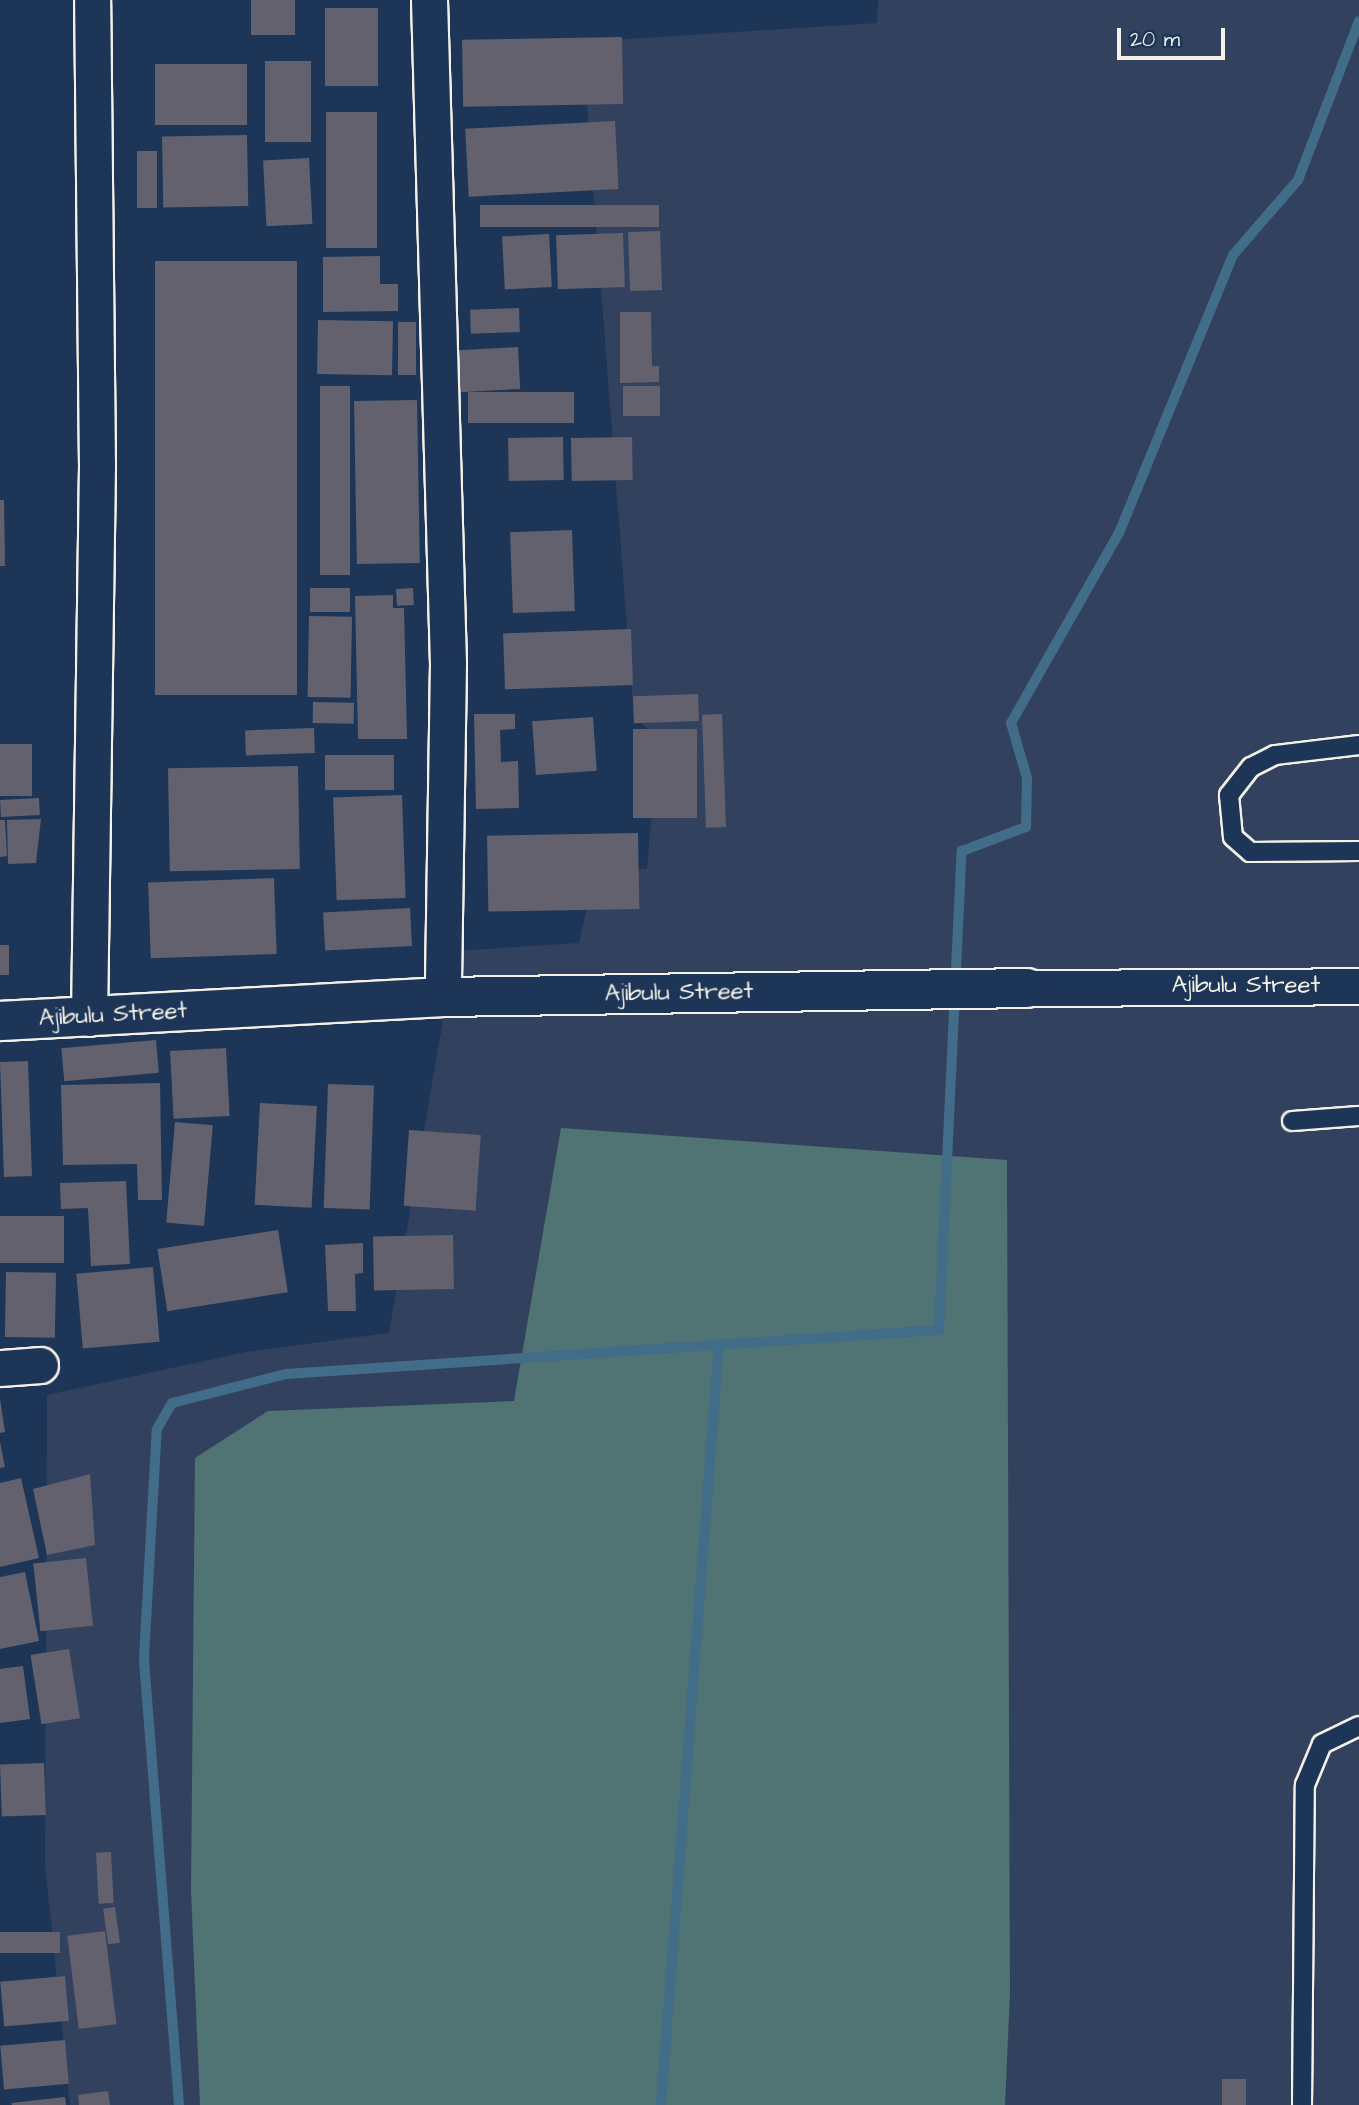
<!DOCTYPE html>
<style>
body{margin:0}
#map{position:relative;width:1359px;height:2105px;overflow:hidden;background:#1d3557;font-family:"Architects Daughter",sans-serif}
div>[style]{position:absolute}
[style*='--x']{left:calc(var(--x)*1px);top:calc(var(--y)*1px);width:calc(var(--w)*1px);rotate:calc(var(--a)*1deg)}
.built>*{inset:0;background:#32425e}
.green>*{inset:0;background:#507374}
.stream>*{height:10px;margin:-5px;padding:0 5px;transform-origin:5px;border-radius:5px;background:#426d88}
.building>*{inset:0;background:#63616d;transform-origin:0 0}
.roads{filter:drop-shadow(2px 0 #f4f1e8) drop-shadow(-2px 0 #f4f1e8) drop-shadow(0 2px #f4f1e8) drop-shadow(0 -2px #f4f1e8)}
.lane>*{height:18px;margin:-9px;padding:0 9px;transform-origin:9px;border-radius:9px;background:#1d3557}
.street>*{height:35px;margin:-17.5px;padding:0 17.5px;transform-origin:17.5px;border-radius:17.5px;background:#1d3557}
.secondary>*{height:38px;margin:-19px;padding:0 19px;transform-origin:19px;border-radius:19px;background:#1d3557}
span{translate:-50% -50%;white-space:nowrap;text-align:center;line-height:1.15;-webkit-text-stroke:6px #1d3557;paint-order:stroke}
.street-label{font-size:24px;color:#f4f1e8}
.scale{position:absolute;left:1117px;top:28px;width:108px;height:32px;box-sizing:border-box;border:4px solid #f4f1e8;border-top:0;padding-left:9px;font-size:21px;line-height:24px;white-space:nowrap;color:#f4f1e8;-webkit-text-stroke:5px #1d3557;paint-order:stroke}
</style>
<div id="map">
<div class="built">
<i style="clip-path:polygon(878px 0,1359px 0,1359px 2105px,70px 2105px,45px 1864px,47px 1395px,246px 1352px,389px 1333px,455px 951px,579px 943px,595px 870px,647px 869px,658px 737px,634px 717px,582px 42px,877px 23px)"></i>
</div>
<div class="green">
<i style="clip-path:polygon(561px 1128px,1007px 1160px,1010px 1994px,1005px 2105px,200px 2105px,191px 1890px,195px 1458px,268px 1411px,514px 1401px)"></i>
</div>
<div class="stream">
<i style="--x:179;--y:2105;--w:448;--a:-94.5"></i>
<i style="--x:144;--y:1658;--w:229;--a:-86.8"></i>
<i style="--x:157;--y:1429;--w:30;--a:-60"></i>
<i style="--x:172;--y:1403;--w:118;--a:-14.3"></i>
<i style="--x:286;--y:1374;--w:654;--a:-3.85"></i>
<i style="--x:939;--y:1330;--w:480;--a:-87.3"></i>
<i style="--x:962;--y:851;--w:68;--a:-20.6"></i>
<i style="--x:1026;--y:827;--w:49;--a:-88.8"></i>
<i style="--x:1027;--y:778;--w:57;--a:-106.2"></i>
<i style="--x:1011;--y:723;--w:219;--a:-60.4"></i>
<i style="--x:1119;--y:533;--w:300;--a:-67.7"></i>
<i style="--x:1233;--y:255;--w:99;--a:-49.1"></i>
<i style="--x:1298;--y:180;--w:170;--a:-69"></i>
<i style="--x:661;--y:2105;--w:764;--a:-85.65"></i>
</div>
<div class="building">
<i style="left:251px;top:0;width:44px;height:35px"></i>
<i style="left:325px;top:8px;width:53px;height:78px"></i>
<i style="left:622px;top:37px;width:67px;height:160px;rotate:89deg"></i>
<i style="left:265px;top:61px;width:46px;height:81px"></i>
<i style="left:155px;top:64px;width:92px;height:61px"></i>
<i style="left:326px;top:112px;width:51px;height:136px"></i>
<i style="left:615px;top:121px;width:68px;height:150px;rotate:87deg"></i>
<i style="left:247px;top:135px;width:71px;height:85px;rotate:89deg"></i>
<i style="left:137px;top:151px;width:20px;height:57px"></i>
<i style="left:309px;top:158px;width:66px;height:46px;rotate:87deg"></i>
<i style="left:659px;top:205px;width:22px;height:179px;rotate:90deg"></i>
<i style="left:660px;top:231px;width:59px;height:32px;rotate:88deg"></i>
<i style="left:623px;top:233px;width:54px;height:67px;rotate:88deg"></i>
<i style="left:549px;top:234px;width:53px;height:47px;rotate:87deg"></i>
<i style="clip-path:polygon(380px 256px,380px 284px,398px 284px,398px 311px,323px 312px,323px 257px)"></i>
<i style="left:155px;top:261px;width:142px;height:434px"></i>
<i style="left:519px;top:308px;width:24px;height:49px;rotate:88deg"></i>
<i style="clip-path:polygon(620px 312px,651px 312px,652px 366px,659px 366px,659px 382px,620px 383px)"></i>
<i style="left:318px;top:320px;width:75px;height:54px;rotate:1deg"></i>
<i style="left:398px;top:322px;width:18px;height:53px"></i>
<i style="left:518px;top:347px;width:42px;height:61px;rotate:87deg"></i>
<i style="left:320px;top:386px;width:30px;height:189px"></i>
<i style="left:660px;top:386px;width:30px;height:37px;rotate:90deg"></i>
<i style="left:574px;top:392px;width:31px;height:106px;rotate:90deg"></i>
<i style="left:417px;top:400px;width:163px;height:63px;rotate:89deg"></i>
<i style="left:563px;top:437px;width:43px;height:55px;rotate:89deg"></i>
<i style="left:632px;top:437px;width:43px;height:61px;rotate:89deg"></i>
<i style="clip-path:polygon(0 500px,4px 500px,5px 566px,0 566px)"></i>
<i style="left:572px;top:530px;width:81px;height:62px;rotate:88deg"></i>
<i style="left:350px;top:588px;width:24px;height:40px;rotate:90deg"></i>
<i style="left:413px;top:588px;width:17px;height:17px;rotate:87deg"></i>
<i style="clip-path:polygon(393px 595px,393px 608px,404px 608px,407px 739px,358px 739px,355px 596px)"></i>
<i style="left:309px;top:616px;width:43px;height:81px;rotate:1deg"></i>
<i style="left:631px;top:629px;width:56px;height:128px;rotate:88deg"></i>
<i style="left:698px;top:694px;width:27px;height:65px;rotate:88deg"></i>
<i style="left:313px;top:702px;width:41px;height:21px;rotate:1deg"></i>
<i style="clip-path:polygon(474px 714px,515px 714px,515px 729px,500px 730px,501px 762px,518px 761px,519px 808px,476px 809px)"></i>
<i style="left:722px;top:714px;width:113px;height:20px;rotate:88deg"></i>
<i style="left:593px;top:717px;width:54px;height:61px;rotate:86deg"></i>
<i style="left:314px;top:728px;width:25px;height:69px;rotate:88deg"></i>
<i style="left:697px;top:729px;width:89px;height:64px;rotate:90deg"></i>
<i style="left:0;top:744px;width:32px;height:52px"></i>
<i style="left:394px;top:755px;width:35px;height:69px;rotate:90deg"></i>
<i style="left:298px;top:766px;width:103px;height:130px;rotate:89deg"></i>
<i style="left:402px;top:795px;width:103px;height:69px;rotate:88deg"></i>
<i style="left:39px;top:798px;width:17px;height:39px;rotate:87deg"></i>
<i style="clip-path:polygon(41px 819px,36px 863px,8px 864px,7px 820px)"></i>
<i style="clip-path:polygon(0 820px,5px 820px,7px 856px,0 857px)"></i>
<i style="left:638px;top:833px;width:76px;height:151px;rotate:89deg"></i>
<i style="left:274px;top:878px;width:76px;height:126px;rotate:88deg"></i>
<i style="left:410px;top:908px;width:38px;height:87px;rotate:87deg"></i>
<i style="left:0;top:945px;width:9px;height:30px"></i>
<i style="left:156px;top:1040px;width:33px;height:95px;rotate:85deg"></i>
<i style="left:226px;top:1048px;width:68px;height:56px;rotate:87deg"></i>
<i style="left:28px;top:1061px;width:115px;height:28px;rotate:88deg"></i>
<i style="clip-path:polygon(160px 1083px,162px 1200px,138px 1200px,137px 1164px,63px 1165px,61px 1085px)"></i>
<i style="left:328px;top:1084px;width:46px;height:124px;rotate:2deg"></i>
<i style="left:260px;top:1103px;width:57px;height:102px;rotate:3deg"></i>
<i style="left:175px;top:1122px;width:38px;height:101px;rotate:5deg"></i>
<i style="left:409px;top:1130px;width:72px;height:76px;rotate:4deg"></i>
<i style="clip-path:polygon(126px 1181px,130px 1264px,91px 1266px,88px 1208px,61px 1209px,60px 1183px)"></i>
<i style="left:0;top:1216px;width:64px;height:47px"></i>
<i style="left:278px;top:1230px;width:63px;height:122px;rotate:81deg"></i>
<i style="left:453px;top:1235px;width:54px;height:80px;rotate:89deg"></i>
<i style="clip-path:polygon(363px 1243px,363px 1273px,355px 1274px,356px 1311px,328px 1311px,325px 1245px)"></i>
<i style="left:153px;top:1267px;width:75px;height:77px;rotate:85deg"></i>
<i style="left:6px;top:1272px;width:50px;height:65px;rotate:1deg"></i>
<i style="clip-path:polygon(0 1399px,5px 1432px,0 1433px)"></i>
<i style="clip-path:polygon(0 1442px,5px 1467px,0 1468px)"></i>
<i style="clip-path:polygon(90px 1474px,95px 1545px,47px 1555px,33px 1489px)"></i>
<i style="clip-path:polygon(21px 1478px,39px 1558px,0 1567px,0 1483px)"></i>
<i style="left:86px;top:1558px;width:68px;height:53px;rotate:84deg"></i>
<i style="clip-path:polygon(25px 1572px,39px 1641px,0 1649px,0 1577px)"></i>
<i style="left:69px;top:1649px;width:70px;height:39px;rotate:81deg"></i>
<i style="clip-path:polygon(23px 1666px,30px 1719px,0 1723px,0 1669px)"></i>
<i style="left:44px;top:1763px;width:52px;height:44px;rotate:88deg"></i>
<i style="left:111px;top:1852px;width:51px;height:15px;rotate:87deg"></i>
<i style="left:115px;top:1907px;width:36px;height:12px;rotate:82deg"></i>
<i style="left:105px;top:1931px;width:94px;height:38px;rotate:83deg"></i>
<i style="left:60px;top:1932px;width:21px;height:60px;rotate:90deg"></i>
<i style="left:65px;top:1976px;width:45px;height:65px;rotate:85deg"></i>
<i style="left:65px;top:2040px;width:44px;height:65px;rotate:85deg"></i>
<i style="left:1222px;top:2079px;width:24px;height:26px"></i>
<i style="clip-path:polygon(108px 2091px,110px 2105px,79px 2105px,78px 2095px)"></i>
<i style="clip-path:polygon(65px 2097px,66px 2105px,12px 2105px,11px 2103px)"></i>
</div>
<div class="roads">
<div class="lane">
<i style="--x:1359;--y:745;--w:85;--a:173.2"></i>
<i style="--x:1275;--y:755;--w:27;--a:153"></i>
<i style="--x:1251;--y:767;--w:36;--a:128"></i>
<i style="--x:1229;--y:795;--w:42;--a:84.6"></i>
<i style="--x:1233;--y:837;--w:23;--a:41"></i>
<i style="--x:1250;--y:852;--w:109;--a:-0.5"></i>
<i style="--x:1292;--y:1121;--w:67;--a:-4.3"></i>
<i style="--x:1302;--y:2105;--w:320;--a:-89.5"></i>
<i style="--x:1305;--y:1785;--w:44;--a:-67.5"></i>
<i style="--x:1322;--y:1744;--w:41;--a:-25.9"></i>
</div>
<div class="street">
<i style="--x:429;--y:0;--w:663;--a:88.36"></i>
<i style="--x:448;--y:663;--w:334;--a:90.9"></i>
<i style="--x:1027;--y:988;--w:332;--a:-0.3"></i>
<i style="--x:89;--y:1018;--w:553;--a:-89.17"></i>
<i style="--x:97;--y:465;--w:465;--a:-90.6"></i>
<i style="--x:0;--y:1368;--w:40;--a:-4.3"></i>
</div>
<div class="secondary">
<i style="--x:0;--y:1021;--w:444;--a:-3.1"></i>
<i style="--x:443;--y:997;--w:584;--a:-0.88"></i>
</div>
</div>
<div class="street-label">
<span style="left:1246px;top:986px">Ajibulu Street</span>
<span style="left:679px;top:993px;rotate:-1deg">Ajibulu Street</span>
<span style="left:113px;top:1015px;rotate:-3deg">Ajibulu Street</span>
</div>
<div class="scale">20 m</div>
</div>
